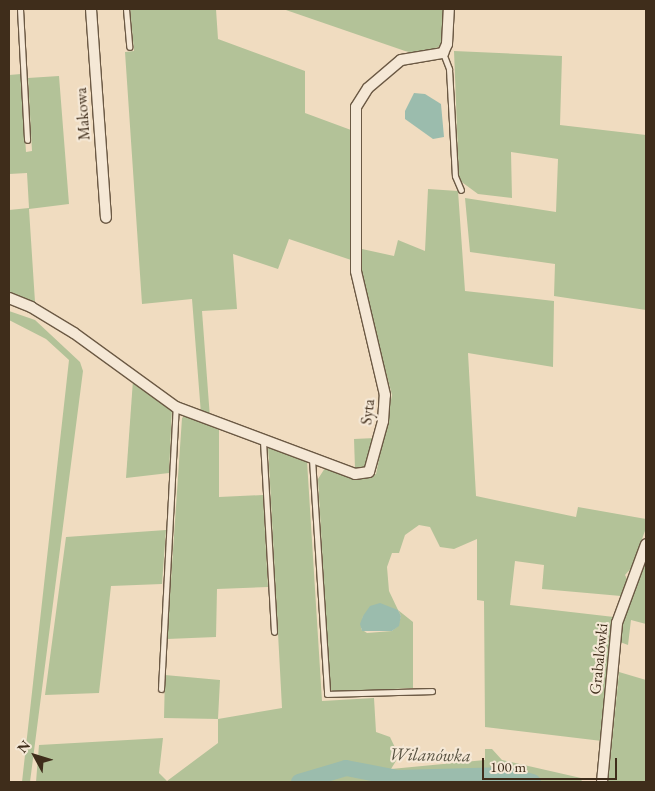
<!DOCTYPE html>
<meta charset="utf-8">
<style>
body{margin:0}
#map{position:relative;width:655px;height:791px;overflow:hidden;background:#f0dcc0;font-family:"EB Garamond",serif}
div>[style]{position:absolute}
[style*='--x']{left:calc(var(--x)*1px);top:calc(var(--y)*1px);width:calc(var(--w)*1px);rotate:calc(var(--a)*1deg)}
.green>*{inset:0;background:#b3c298}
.water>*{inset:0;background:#9bbcad}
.river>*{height:16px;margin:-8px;padding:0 8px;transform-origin:8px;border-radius:8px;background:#9bbcad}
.roads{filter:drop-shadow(1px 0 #6b5944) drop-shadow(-1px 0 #6b5944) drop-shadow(0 1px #6b5944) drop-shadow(0 -1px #6b5944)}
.service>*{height:5px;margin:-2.5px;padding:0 2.5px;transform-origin:2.5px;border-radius:2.5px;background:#f5e8d6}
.minor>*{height:10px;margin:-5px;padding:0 5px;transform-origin:5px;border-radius:5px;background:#f5e8d6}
span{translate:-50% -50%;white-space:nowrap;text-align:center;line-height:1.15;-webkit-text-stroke:4.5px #f5e8d6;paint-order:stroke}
.street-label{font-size:16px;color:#3f2d1b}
.water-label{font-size:18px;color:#565140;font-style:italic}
.frame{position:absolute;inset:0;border:10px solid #3f2d1b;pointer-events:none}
.north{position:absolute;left:10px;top:731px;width:50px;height:50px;-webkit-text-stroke:4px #f5e8d6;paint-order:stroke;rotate:309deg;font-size:14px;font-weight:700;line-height:20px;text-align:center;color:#3f2d1b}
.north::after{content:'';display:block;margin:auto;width:18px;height:22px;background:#3f2d1b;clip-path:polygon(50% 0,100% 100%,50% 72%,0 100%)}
.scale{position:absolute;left:482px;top:758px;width:135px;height:22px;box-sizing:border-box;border:2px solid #3f2d1b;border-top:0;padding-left:6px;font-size:15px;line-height:18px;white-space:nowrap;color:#3f2d1b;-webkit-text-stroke:4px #f5e8d6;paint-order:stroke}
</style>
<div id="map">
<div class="green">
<i style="clip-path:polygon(130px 9px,216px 9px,218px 39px,305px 71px,305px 113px,351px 130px,354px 261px,289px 239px,278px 269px,233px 254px,237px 309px,202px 311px,210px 418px,201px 414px,192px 299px,142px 304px,125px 52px,134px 51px)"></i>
<i style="clip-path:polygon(283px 9px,445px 9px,441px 46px,419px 54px,405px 51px)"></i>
<i style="clip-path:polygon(454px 51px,562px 56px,560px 125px,646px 135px,646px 310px,554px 296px,555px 264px,470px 252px,465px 198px,556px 212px,558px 159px,511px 152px,512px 198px,478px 194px,459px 180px)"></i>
<i style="clip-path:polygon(21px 74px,26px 152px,32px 151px,28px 78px,59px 76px,69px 204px,29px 209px,35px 302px,9px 294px,9px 210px,29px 208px,27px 173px,9px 174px,9px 75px)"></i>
<i style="clip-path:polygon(evenodd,428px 189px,458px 191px,465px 291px,554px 301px,553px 367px,468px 353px,476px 496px,576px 517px,578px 507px,646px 519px,646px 528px,632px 567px,625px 575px,627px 579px,621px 596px,542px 589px,544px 565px,515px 561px,510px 605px,614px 617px,602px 741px,485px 727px,484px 601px,477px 600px,477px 539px,454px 549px,440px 547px,430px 527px,419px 525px,405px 535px,399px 553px,392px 553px,387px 567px,389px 591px,398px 610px,413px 622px,413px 688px,334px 692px,330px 689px,318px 479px,325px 468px,362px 479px,376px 474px,392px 395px,361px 280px,362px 249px,394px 256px,398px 240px,425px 251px,428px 189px,398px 610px,401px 616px,398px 626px,392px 631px,367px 633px,361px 629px,363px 616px,398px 610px)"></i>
<i style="clip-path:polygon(9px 311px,35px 320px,80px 362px,83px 371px,30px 782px,22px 782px,69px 360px,46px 339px,9px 320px)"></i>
<i style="clip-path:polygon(133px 380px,172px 408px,169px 473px,126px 478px)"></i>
<i style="clip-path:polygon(185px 415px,219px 430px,219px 497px,263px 495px,268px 587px,217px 589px,216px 637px,167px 639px,182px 418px)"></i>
<i style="clip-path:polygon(375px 438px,371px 458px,365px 468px,355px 469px,354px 439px)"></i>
<i style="clip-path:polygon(268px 446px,307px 461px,322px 701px,374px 698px,376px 732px,390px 737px,399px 756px,391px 769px,485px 760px,485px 749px,492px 749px,502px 760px,581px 778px,582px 782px,36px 782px,39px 745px,163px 738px,159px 773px,167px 781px,218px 743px,218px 719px,164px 718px,165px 675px,220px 680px,218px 719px,282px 708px)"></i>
<i style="clip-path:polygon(166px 530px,162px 584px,111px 586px,99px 693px,45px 695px,66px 537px)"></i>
<i style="clip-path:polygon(646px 561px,646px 624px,631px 620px,628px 645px,620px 642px,624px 618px)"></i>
<i style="clip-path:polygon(619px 672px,646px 680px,646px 782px,608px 782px)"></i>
</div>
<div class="water">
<i style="clip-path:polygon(414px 93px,425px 94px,441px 104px,444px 137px,433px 139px,405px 119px,405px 111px)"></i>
<i style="clip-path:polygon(380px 603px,398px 610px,401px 616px,399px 626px,392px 631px,362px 631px,360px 624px,363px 616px,370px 606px)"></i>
</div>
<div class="river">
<i style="--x:299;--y:782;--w:49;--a:-16.6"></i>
<i style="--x:346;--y:768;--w:53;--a:10.9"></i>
<i style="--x:398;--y:778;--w:110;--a:-1.6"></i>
<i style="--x:508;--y:775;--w:26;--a:16"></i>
</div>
<div class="roads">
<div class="service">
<i style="--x:20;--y:9;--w:131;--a:86.9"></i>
<i style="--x:126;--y:9;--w:38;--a:85"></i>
<i style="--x:443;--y:53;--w:17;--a:69"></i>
<i style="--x:449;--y:69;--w:107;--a:86.8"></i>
<i style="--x:455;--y:176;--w:15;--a:67"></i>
<i style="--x:263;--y:441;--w:191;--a:86.7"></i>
<i style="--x:312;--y:459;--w:235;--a:86.3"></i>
<i style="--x:327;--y:694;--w:105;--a:-1.6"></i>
<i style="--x:161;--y:689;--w:282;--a:-87"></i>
</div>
<div class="minor">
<i style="--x:91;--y:9;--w:209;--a:85.9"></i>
<i style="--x:9;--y:298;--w:24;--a:22"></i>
<i style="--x:31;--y:307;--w:50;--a:31.2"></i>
<i style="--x:74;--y:333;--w:126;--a:36"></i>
<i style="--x:176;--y:407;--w:191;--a:20.5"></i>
<i style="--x:355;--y:474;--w:14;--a:-8"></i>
<i style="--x:369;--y:472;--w:53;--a:-74.6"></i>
<i style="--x:383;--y:421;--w:26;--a:-86"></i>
<i style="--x:385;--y:395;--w:127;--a:-103.2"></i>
<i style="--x:356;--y:271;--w:164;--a:-90"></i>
<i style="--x:356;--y:107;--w:22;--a:-58"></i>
<i style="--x:368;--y:88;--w:43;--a:-40.3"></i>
<i style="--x:401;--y:60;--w:43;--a:-9.5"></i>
<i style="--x:443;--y:53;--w:10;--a:-66"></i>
<i style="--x:447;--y:44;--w:35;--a:-87"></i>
<i style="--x:602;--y:782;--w:160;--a:-84.6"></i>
<i style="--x:617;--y:623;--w:84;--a:-69.8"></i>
</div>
</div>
<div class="street-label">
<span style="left:83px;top:114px;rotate:-94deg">Makowa</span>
<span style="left:368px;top:412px;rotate:-83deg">Syta</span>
<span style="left:599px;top:659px;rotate:-84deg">Grabalówki</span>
</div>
<div class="water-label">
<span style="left:430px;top:755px;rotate:1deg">Wilanówka</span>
</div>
<div class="frame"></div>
<div class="north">N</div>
<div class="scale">100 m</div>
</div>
